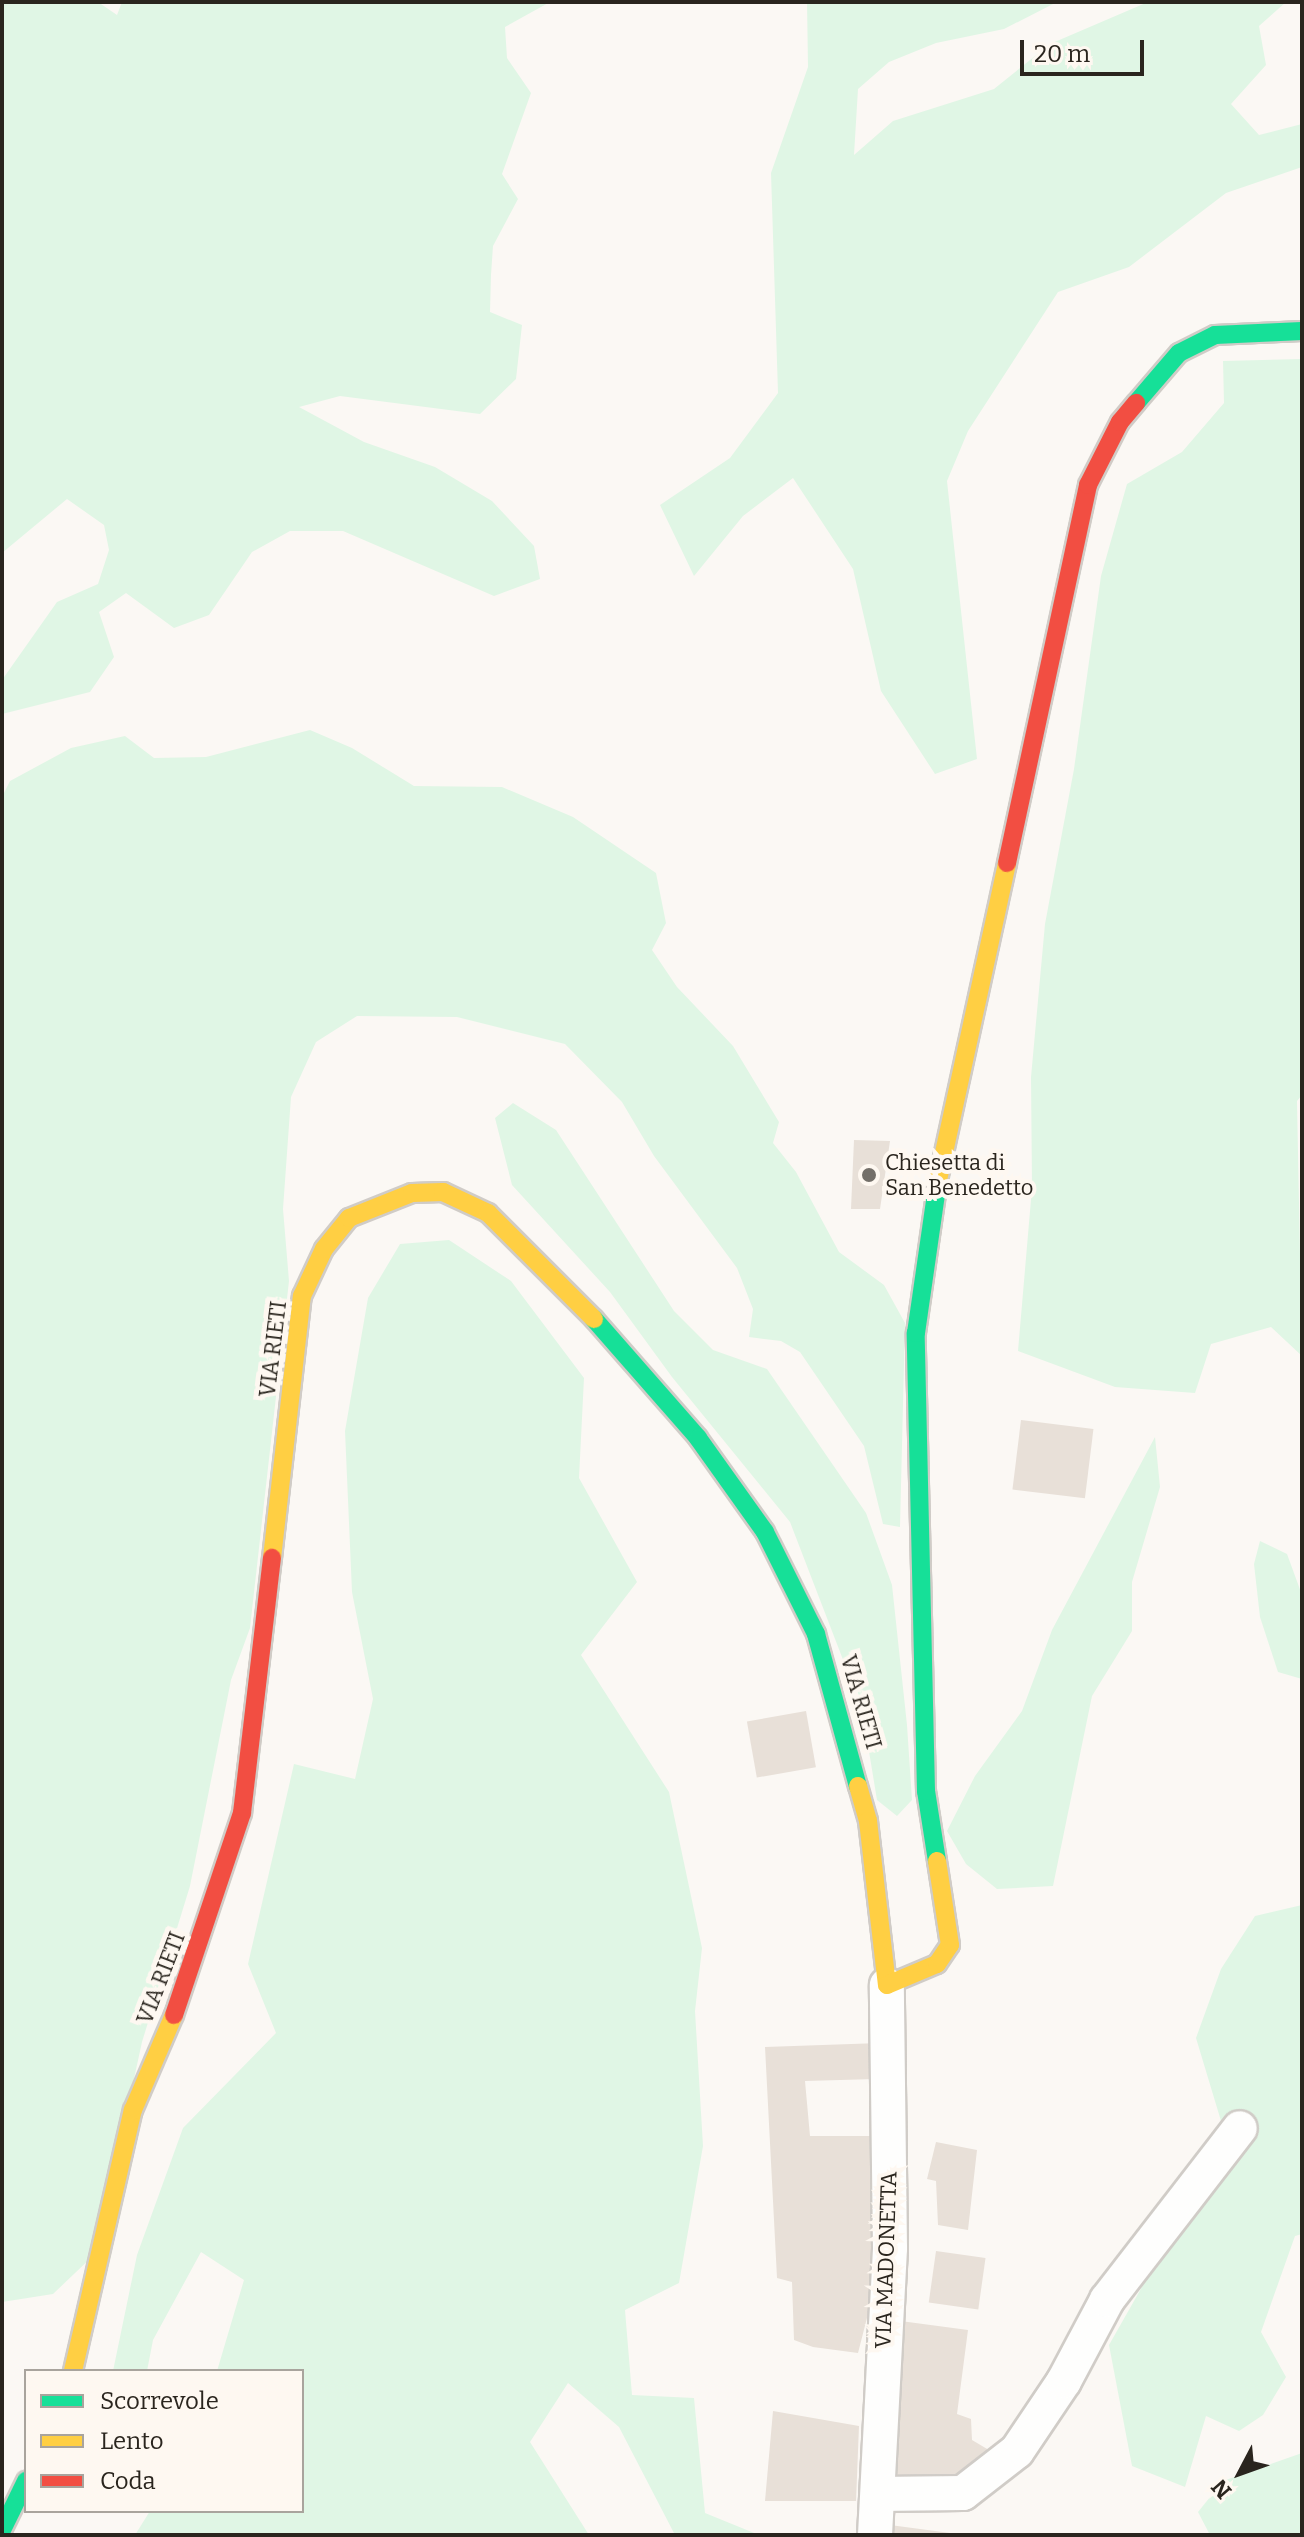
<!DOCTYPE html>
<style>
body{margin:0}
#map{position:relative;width:1304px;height:2537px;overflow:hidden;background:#fbf8f4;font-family:Bitter,serif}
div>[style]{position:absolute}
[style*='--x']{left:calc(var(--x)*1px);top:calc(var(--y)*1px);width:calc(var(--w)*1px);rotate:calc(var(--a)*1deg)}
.green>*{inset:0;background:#e0f6e5}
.building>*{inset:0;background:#e8e0d8;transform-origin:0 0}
.roads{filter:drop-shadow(2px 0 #d0ccc7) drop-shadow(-2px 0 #d0ccc7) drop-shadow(0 2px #d0ccc7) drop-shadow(0 -2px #d0ccc7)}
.street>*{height:34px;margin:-17px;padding:0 17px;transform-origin:17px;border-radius:17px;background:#fefefd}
.fast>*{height:18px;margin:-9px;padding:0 9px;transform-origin:9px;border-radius:9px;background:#16e098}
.slow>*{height:18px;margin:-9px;padding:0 9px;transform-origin:9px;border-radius:9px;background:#ffcf43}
.jam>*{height:18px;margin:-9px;padding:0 9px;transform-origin:9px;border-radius:9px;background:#f24e42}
.dots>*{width:22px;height:22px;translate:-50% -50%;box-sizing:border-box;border:4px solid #fef8f1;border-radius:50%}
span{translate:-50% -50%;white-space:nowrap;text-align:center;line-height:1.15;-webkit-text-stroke:8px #fef8f1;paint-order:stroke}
.poi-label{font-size:22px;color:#2a251e}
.left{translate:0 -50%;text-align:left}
.street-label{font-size:22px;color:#2a251e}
.frame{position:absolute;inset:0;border:4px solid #2a251e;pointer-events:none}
.legend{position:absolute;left:24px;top:2369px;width:280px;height:144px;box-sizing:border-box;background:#fef8f1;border:2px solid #a9a49d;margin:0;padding:10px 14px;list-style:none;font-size:24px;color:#2a251e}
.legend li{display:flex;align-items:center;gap:16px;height:40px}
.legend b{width:40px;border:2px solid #a9a49d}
.north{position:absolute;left:1200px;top:2433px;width:80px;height:80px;-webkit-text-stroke:6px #fef8f1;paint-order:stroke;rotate:229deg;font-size:22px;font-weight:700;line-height:32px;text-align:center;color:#2a251e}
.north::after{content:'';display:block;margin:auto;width:28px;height:36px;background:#2a251e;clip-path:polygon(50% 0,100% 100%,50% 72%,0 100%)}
.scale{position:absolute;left:1020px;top:40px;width:124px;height:36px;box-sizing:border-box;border:4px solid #2a251e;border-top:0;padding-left:10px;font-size:24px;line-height:28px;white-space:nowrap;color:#2a251e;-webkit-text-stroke:6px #fef8f1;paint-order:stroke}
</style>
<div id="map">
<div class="green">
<i style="clip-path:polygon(2px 2px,98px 2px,117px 15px,122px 2px,550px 2px,505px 27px,507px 58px,531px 93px,502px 174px,518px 199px,493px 246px,491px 275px,490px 312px,522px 325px,516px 379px,480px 414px,340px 396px,299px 407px,364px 442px,435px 467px,492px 501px,534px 546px,540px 579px,494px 596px,343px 531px,290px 531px,252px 552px,209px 615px,174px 628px,126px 593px,99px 612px,114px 657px,90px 692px,2px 714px,2px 680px,57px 602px,98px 584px,109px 550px,104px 525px,67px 499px,2px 553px)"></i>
<i style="clip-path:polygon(807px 2px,1057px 2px,1004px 29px,936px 43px,889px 62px,858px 89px,854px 155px,893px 121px,994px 89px,1050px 44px,1148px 2px,1286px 2px,1259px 26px,1266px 65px,1231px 104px,1259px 135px,1302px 124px,1302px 167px,1226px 193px,1129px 267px,1058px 292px,968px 431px,947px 481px,977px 759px,935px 774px,881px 691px,853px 569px,793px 478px,743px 516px,694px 576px,660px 505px,730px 458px,778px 393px,771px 173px,808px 67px)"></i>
<i style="clip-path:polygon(1302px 359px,1302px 1095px,1297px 1101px,1302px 1356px,1271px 1327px,1211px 1344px,1195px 1393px,1115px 1387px,1018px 1351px,1032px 1188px,1031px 1077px,1045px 924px,1074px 769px,1101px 576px,1127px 484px,1182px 452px,1224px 403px,1223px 361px)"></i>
<i style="clip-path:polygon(310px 730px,352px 748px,414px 786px,502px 787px,573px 817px,656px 873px,666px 923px,652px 950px,677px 987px,733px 1046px,779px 1122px,773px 1143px,796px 1172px,839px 1252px,884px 1285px,905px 1323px,900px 1527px,883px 1524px,864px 1446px,800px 1352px,781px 1341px,749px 1337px,753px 1309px,737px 1268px,654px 1156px,622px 1102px,565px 1044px,457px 1017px,357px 1016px,316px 1042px,291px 1097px,283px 1209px,289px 1281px,250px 1628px,231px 1680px,190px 1886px,142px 2042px,96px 2253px,53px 2294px,2px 2302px,2px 797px,10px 781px,71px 748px,125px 736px,154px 758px,206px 757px)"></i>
<i style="clip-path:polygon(513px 1103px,556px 1130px,674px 1311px,713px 1350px,767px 1369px,866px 1513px,892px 1585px,907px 1725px,912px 1800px,897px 1816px,877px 1800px,862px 1709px,790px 1522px,672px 1377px,610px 1292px,512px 1185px,495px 1118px)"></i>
<i style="clip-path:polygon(449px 1240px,511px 1281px,584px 1378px,579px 1478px,637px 1582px,581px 1655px,669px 1792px,702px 1948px,695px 2011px,703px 2146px,679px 2283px,625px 2310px,632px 2395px,694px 2398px,705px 2513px,759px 2535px,675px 2535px,619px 2427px,568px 2383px,530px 2442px,589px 2535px,135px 2535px,150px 2511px,302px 2511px,302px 2371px,217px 2371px,244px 2280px,201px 2252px,153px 2340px,147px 2371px,113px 2371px,137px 2255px,183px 2128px,276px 2033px,248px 1964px,294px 1764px,355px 1779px,373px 1699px,352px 1592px,345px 1431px,368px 1298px,400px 1244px)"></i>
<i style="clip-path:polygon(1155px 1437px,1160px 1487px,1132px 1582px,1132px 1631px,1092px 1696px,1053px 1886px,997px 1889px,966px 1864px,947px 1831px,975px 1776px,1022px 1711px,1052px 1630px)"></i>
<i style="clip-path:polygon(1260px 1541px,1287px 1554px,1302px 1595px,1302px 1679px,1278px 1672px,1260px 1617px,1254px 1564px)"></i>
<i style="clip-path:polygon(1302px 1905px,1302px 2234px,1295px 2236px,1261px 2332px,1286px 2377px,1263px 2415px,1239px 2431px,1206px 2416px,1185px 2487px,1132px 2466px,1109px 2345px,1155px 2264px,1224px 2168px,1221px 2121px,1196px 2038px,1221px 1969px,1255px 1916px)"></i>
<i style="clip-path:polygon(1302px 2453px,1302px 2535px,1210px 2535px,1198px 2512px,1223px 2481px)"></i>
</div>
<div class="building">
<i style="clip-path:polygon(854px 1140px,890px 1141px,880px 1209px,851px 1209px)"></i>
<i style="left:1021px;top:1420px;width:73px;height:70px;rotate:7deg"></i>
<i style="left:806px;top:1711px;width:57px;height:60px;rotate:80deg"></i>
<i style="clip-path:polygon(880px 2043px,876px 2079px,805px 2081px,810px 2136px,877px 2136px,868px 2314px,858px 2353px,813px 2347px,794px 2340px,792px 2282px,777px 2278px,765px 2047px)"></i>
<i style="clip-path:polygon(936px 2142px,977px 2150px,968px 2230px,938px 2225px,936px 2181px,927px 2179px)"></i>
<i style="left:936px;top:2251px;width:50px;height:52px;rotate:8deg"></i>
<i style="clip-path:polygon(893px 2320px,968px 2330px,957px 2414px,971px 2419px,972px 2440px,999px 2456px,959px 2485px,889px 2486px)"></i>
<i style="clip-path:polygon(773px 2411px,859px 2426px,856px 2501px,765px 2501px)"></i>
<i style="clip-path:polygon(890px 2525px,950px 2533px,949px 2535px,889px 2535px)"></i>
</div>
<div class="roads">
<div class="street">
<i style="--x:878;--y:2494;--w:85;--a:-0.7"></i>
<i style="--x:963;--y:2493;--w:68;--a:-37.9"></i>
<i style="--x:1017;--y:2451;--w:84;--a:-56.1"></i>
<i style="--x:1064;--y:2381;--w:92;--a:-62"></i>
<i style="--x:1107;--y:2300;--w:217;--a:-52.3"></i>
<i style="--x:875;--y:2535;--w:287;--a:-87"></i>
<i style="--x:890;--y:2248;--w:263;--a:-90.7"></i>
</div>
<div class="fast">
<i style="--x:1136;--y:403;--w:66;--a:-49.3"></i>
<i style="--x:1179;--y:353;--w:40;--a:-26.6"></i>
<i style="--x:1215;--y:335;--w:87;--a:-2.6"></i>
<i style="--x:594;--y:1319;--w:158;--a:48.8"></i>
<i style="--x:698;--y:1438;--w:115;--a:54.5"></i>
<i style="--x:765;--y:1532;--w:114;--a:63.4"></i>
<i style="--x:816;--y:1634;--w:158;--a:74.6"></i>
<i style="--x:937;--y:1861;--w:71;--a:-98.9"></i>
<i style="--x:926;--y:1791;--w:458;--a:-91.3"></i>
<i style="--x:916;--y:1333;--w:155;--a:-81.8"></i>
<i style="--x:2;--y:2530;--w:55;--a:-63.9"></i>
</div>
<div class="slow">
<i style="--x:938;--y:1180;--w:324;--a:-77.7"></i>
<i style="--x:272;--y:1558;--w:264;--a:-83.5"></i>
<i style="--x:302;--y:1296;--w:52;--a:-64.9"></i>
<i style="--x:324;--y:1249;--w:40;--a:-51"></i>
<i style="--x:349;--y:1218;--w:68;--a:-21.6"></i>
<i style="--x:412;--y:1193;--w:31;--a:-2"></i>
<i style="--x:443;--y:1192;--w:50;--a:25"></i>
<i style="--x:488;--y:1213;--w:150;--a:45"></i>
<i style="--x:858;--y:1786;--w:36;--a:74"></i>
<i style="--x:868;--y:1821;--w:165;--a:83.4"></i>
<i style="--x:887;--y:1985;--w:54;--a:-22.8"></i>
<i style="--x:937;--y:1964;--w:23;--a:-56"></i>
<i style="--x:950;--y:1945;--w:85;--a:-98.8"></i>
<i style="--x:73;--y:2371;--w:268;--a:-77.1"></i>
<i style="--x:133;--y:2110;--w:103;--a:-66.7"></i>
</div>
<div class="jam">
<i style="--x:1007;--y:863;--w:387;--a:-77.9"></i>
<i style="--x:1088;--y:485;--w:71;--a:-63.1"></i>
<i style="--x:1120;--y:422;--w:25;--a:-50"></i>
<i style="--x:174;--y:2015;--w:213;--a:-71.4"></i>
<i style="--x:242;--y:1813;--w:257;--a:-83.3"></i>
</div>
</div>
<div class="dots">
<i style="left:869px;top:1175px;background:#736f69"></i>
</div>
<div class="poi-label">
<span class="left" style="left:885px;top:1175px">Chiesetta di<br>San Benedetto</span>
</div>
<div class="street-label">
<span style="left:273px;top:1349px;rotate:-83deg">VIA RIETI</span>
<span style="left:861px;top:1702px;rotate:74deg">VIA RIETI</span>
<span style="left:161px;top:1978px;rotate:-69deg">VIA RIETI</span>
<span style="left:886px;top:2260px;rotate:-88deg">VIA MADONETTA</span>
</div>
<div class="frame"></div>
<ul class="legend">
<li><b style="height:10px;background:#16e098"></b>Scorrevole</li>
<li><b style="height:10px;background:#ffcf43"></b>Lento</li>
<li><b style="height:10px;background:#f24e42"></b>Coda</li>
</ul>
<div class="north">N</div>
<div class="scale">20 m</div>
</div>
